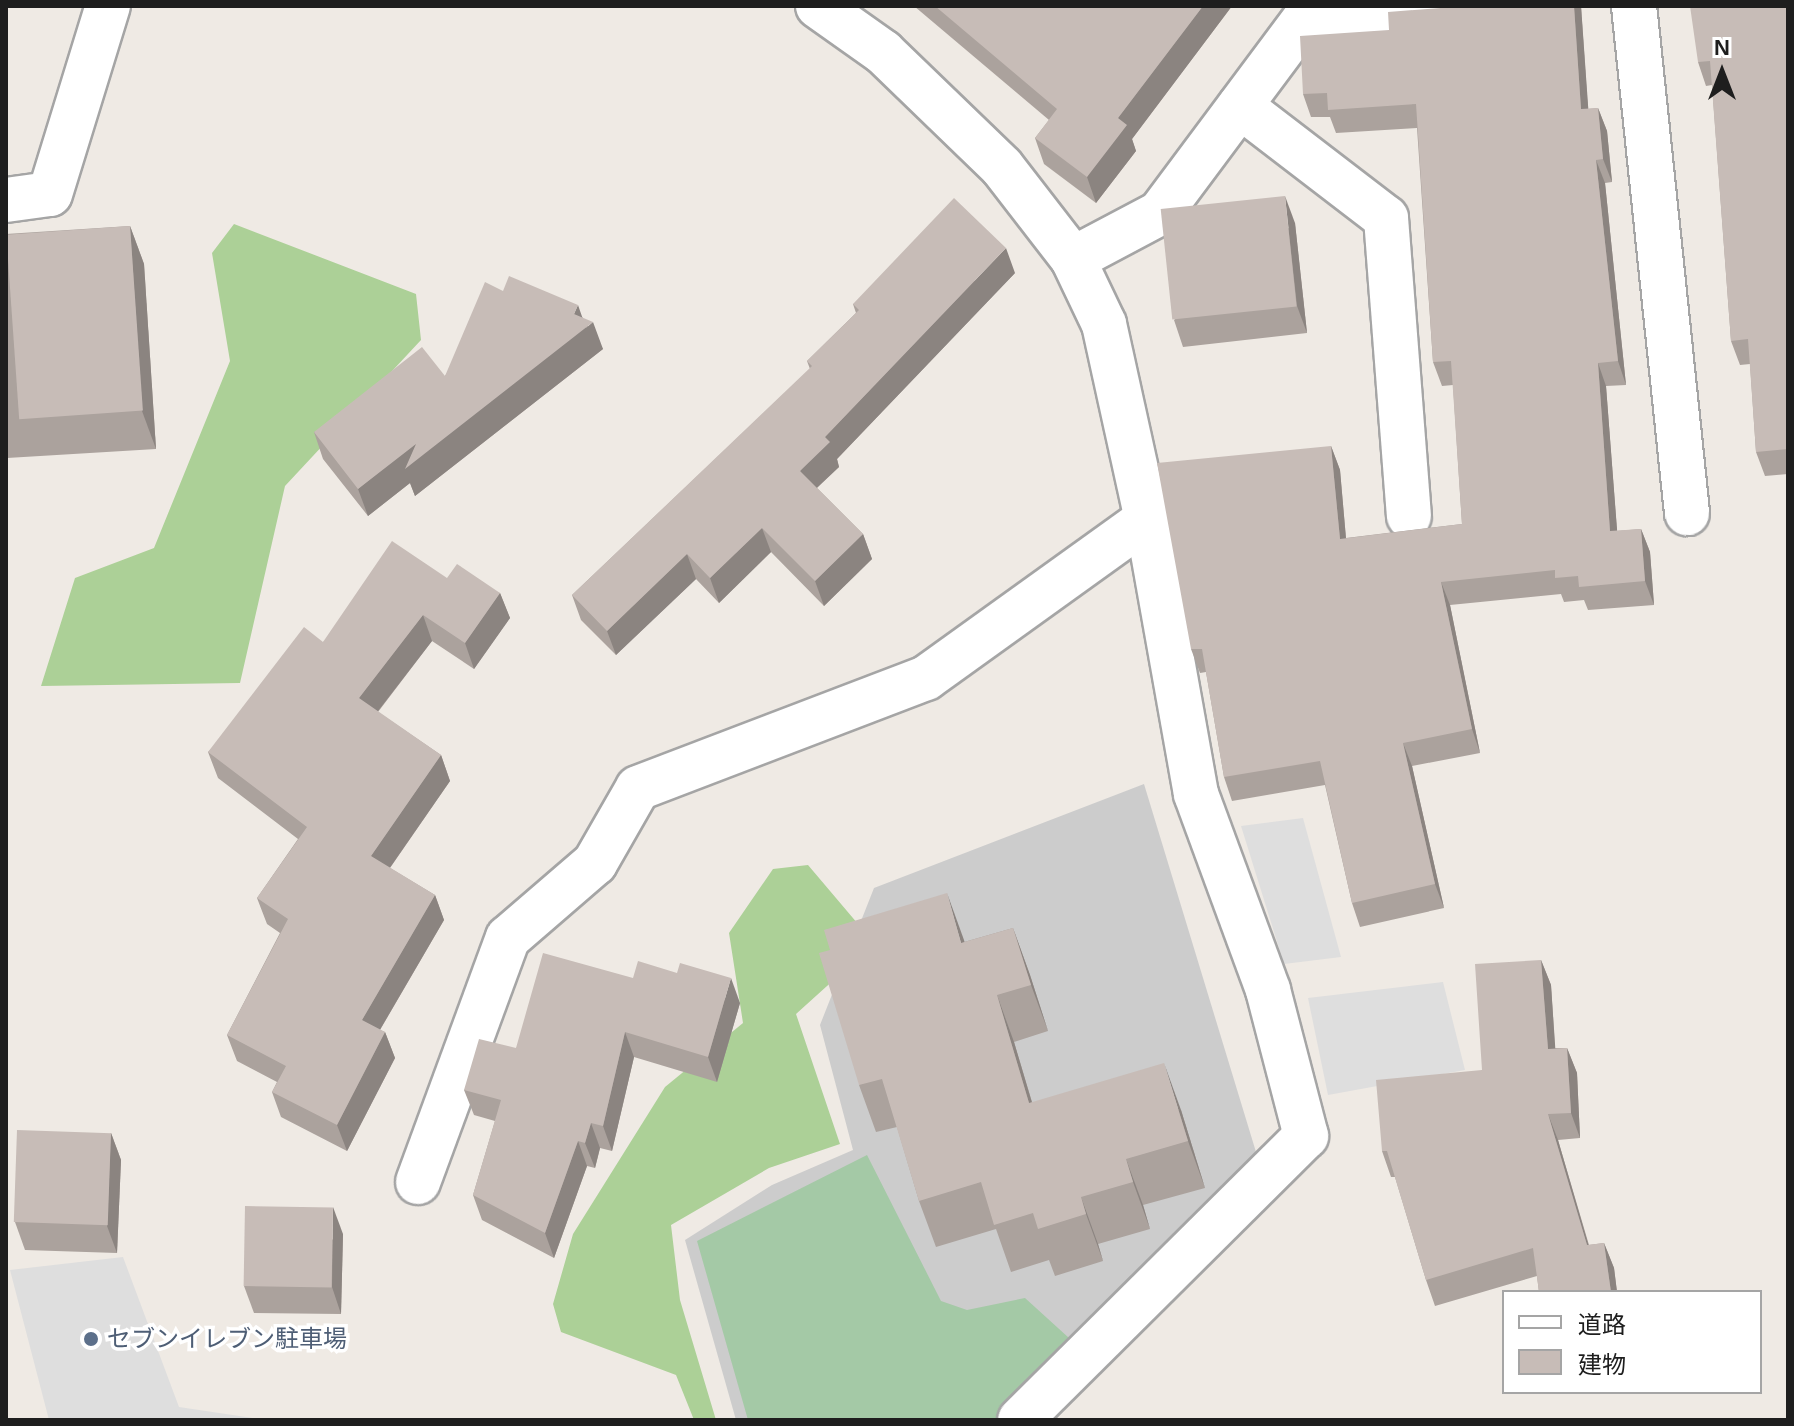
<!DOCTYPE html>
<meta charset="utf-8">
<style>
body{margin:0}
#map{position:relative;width:1794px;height:1426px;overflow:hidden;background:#efeae4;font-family:Helvetica,"Noto Sans JP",sans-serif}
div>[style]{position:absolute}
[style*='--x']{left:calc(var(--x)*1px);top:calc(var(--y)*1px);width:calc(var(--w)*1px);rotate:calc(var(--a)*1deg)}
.religious>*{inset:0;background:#ccc}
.forest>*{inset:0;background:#acd097}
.cemetery>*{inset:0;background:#a4c9a6}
.parking>*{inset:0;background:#dedede}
.roads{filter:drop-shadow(2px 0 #a5a5a5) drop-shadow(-2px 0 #a5a5a5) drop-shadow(0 2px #a5a5a5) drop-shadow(0 -2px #a5a5a5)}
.minor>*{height:44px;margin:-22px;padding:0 22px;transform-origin:22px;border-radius:22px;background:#fff}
.wall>*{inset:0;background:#aba29d}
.shaded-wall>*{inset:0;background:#8b8480}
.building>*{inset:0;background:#c7bcb7;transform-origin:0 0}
.dots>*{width:22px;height:22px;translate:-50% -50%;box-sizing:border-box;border:4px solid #fff;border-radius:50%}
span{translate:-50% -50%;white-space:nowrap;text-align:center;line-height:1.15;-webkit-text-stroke:7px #fff;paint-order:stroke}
.service-label{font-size:24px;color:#4e5e75}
.left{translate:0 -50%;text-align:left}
.frame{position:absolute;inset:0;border:8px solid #1e1e1e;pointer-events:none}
.legend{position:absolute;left:1502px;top:1290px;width:260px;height:104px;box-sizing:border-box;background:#fff;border:2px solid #a5a5a5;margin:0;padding:10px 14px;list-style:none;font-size:24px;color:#1e1e1e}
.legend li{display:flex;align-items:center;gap:16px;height:40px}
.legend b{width:40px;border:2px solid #a5a5a5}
.north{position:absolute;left:1682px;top:32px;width:80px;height:80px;-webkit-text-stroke:6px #fff;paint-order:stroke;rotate:0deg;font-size:22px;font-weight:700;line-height:32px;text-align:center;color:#1e1e1e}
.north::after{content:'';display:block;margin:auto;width:28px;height:36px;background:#1e1e1e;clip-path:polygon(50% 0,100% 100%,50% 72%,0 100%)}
</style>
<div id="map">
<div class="religious">
<i style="clip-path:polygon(1144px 784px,1256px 1152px,1022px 1393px,1010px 1420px,736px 1420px,685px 1240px,772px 1185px,853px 1150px,820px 1025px,874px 888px)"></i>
</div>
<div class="forest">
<i style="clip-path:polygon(234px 224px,416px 294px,421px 340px,285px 486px,240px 683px,41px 686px,75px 578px,154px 548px,230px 361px,212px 253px)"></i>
<i style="clip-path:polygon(808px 865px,858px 924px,858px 958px,796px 1014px,840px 1144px,769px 1168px,671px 1225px,680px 1300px,716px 1420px,694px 1420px,676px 1375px,561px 1332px,553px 1304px,573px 1234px,665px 1087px,743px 1023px,729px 933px,773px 869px)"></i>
</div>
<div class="cemetery">
<i style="clip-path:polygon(867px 1155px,941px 1301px,967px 1310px,1025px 1298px,1069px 1338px,1016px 1395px,1007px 1420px,748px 1420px,697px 1241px)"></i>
</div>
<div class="parking">
<i style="clip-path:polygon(1303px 818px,1341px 957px,1284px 964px,1241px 826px)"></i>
<i style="clip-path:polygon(1443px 982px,1465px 1070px,1328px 1095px,1308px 998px)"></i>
<i style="clip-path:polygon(123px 1257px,179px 1407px,266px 1420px,49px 1420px,10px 1270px)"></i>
</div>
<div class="roads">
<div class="minor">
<i style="--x:818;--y:6;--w:80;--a:35.3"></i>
<i style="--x:883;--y:52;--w:165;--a:44"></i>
<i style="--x:1002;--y:167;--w:116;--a:52.3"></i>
<i style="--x:1073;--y:259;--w:72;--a:64.5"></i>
<i style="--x:1104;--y:324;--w:200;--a:77.6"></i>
<i style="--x:1147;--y:519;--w:279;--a:79.9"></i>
<i style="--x:1196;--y:794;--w:209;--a:69.8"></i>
<i style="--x:1268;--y:990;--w:151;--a:75.4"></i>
<i style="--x:1306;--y:1136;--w:403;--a:135.2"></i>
<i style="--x:1634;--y:6;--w:510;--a:84.03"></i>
<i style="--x:1240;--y:106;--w:184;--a:37.5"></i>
<i style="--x:1386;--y:218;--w:299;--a:85.6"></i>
<i style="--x:6;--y:200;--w:44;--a:-7.8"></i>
<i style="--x:50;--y:194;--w:197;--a:-72.9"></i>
<i style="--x:1073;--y:259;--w:98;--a:-27.9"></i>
<i style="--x:1160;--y:213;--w:244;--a:-53.3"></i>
<i style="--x:1306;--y:17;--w:154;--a:-4.1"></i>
<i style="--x:418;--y:1182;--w:260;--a:-69.8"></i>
<i style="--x:508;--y:938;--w:115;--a:-40.8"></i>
<i style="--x:595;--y:863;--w:86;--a:-60.2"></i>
<i style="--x:638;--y:788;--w:308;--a:-20.9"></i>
<i style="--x:926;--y:678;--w:272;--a:-35.7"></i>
</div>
</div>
<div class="wall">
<i style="clip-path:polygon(914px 6px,1232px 6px,1132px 139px,1136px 151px,1096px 203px,1044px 164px,1035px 138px,1049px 120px)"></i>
<i style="clip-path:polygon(1456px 6px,1581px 6px,1588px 109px,1598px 108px,1607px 131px,1612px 182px,1605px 183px,1626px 385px,1606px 386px,1617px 531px,1641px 529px,1650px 552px,1654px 605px,1588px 610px,1584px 600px,1564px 602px,1561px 594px,1450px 605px,1480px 753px,1412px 766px,1444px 908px,1360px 927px,1352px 903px,1325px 785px,1232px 801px,1224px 777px,1206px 672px,1200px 673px,1191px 649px,1331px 446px,1340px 470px,1346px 538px,1462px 524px,1453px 385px,1442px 386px,1433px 362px,1417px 128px,1336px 133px,1330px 117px,1311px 117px,1303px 94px,1389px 30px)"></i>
<i style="clip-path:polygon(1788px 6px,1788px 474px,1765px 476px,1756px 452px,1750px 364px,1740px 365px,1731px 341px,1712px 85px,1706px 86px,1698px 62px)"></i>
<i style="clip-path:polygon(1295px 223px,1307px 333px,1183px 347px,1174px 320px)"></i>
<i style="clip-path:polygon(130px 226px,144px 264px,156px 449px,7px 458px,6px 234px)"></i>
<i style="clip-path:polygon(1015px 273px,837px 459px,839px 467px,817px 488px,863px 534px,872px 559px,824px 606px,771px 552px,719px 603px,696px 579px,616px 655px,581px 620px,572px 595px,810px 369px,807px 361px,856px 313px,853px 304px)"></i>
<i style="clip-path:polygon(503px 291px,582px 317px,603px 349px,415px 496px,410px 483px,368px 516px,323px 459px,314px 432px,445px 376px)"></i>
<i style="clip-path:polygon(447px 578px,500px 593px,510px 618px,474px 669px,432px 641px,378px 712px,441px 755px,450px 781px,390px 868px,435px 895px,444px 920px,380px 1030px,385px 1032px,395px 1058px,347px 1151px,281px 1117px,272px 1092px,277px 1082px,237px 1061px,227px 1035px,280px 933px,267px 924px,257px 898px,298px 839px,218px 778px,208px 752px,323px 642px)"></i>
<i style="clip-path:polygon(1013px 928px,1030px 975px,1048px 1031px,1014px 1042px,1032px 1102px,1181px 1110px,1205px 1188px,1143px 1205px,1150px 1229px,1098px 1244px,1103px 1261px,1055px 1276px,1049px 1260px,1011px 1272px,996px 1229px,936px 1247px,919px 1201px,897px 1127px,876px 1132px,859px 1085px,964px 942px)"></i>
<i style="clip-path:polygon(1541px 960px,1551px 985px,1555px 1048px,1567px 1048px,1577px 1073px,1580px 1138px,1558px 1140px,1589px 1245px,1604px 1243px,1614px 1268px,1617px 1292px,1539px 1292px,1537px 1276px,1435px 1306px,1426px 1280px,1395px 1177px,1391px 1177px,1382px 1151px,1482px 1070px)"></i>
<i style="clip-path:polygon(633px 978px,740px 1003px,717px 1082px,634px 1057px,612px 1151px,600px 1148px,595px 1168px,587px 1166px,554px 1258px,482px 1220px,473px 1195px,495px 1121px,474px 1115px,464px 1090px,516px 1048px)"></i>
<i style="clip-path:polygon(111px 1133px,121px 1160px,117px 1253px,25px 1250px,15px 1222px)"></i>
<i style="clip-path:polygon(343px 1234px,341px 1314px,254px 1313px,244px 1286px)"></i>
</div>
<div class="shaded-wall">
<i style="clip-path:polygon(1203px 6px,1232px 6px,1132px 139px,1136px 151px,1096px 203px,1087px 177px,1118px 118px)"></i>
<i style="clip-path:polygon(1574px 6px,1581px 6px,1590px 133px,1581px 109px)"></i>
<i style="clip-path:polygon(1598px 108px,1607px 131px,1612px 182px,1603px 159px)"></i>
<i style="clip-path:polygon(1596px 160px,1605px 183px,1626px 385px,1618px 361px)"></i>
<i style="clip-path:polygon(1285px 196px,1295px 223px,1307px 333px,1297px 306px)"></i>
<i style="clip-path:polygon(130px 226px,144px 264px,156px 449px,142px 411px)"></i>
<i style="clip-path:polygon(1006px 248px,1015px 273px,837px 459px,839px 467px,809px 495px,800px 471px,825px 437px)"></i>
<i style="clip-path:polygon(578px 305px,586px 328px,593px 322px,603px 349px,415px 496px,410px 483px,368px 516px,358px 489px,574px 314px)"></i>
<i style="clip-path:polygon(1598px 363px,1606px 386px,1619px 555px,1610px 531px)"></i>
<i style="clip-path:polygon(1331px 446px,1340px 470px,1348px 562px,1340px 539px)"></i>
<i style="clip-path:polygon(762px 528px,771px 552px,719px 603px,710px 578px)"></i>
<i style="clip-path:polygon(1641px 529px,1650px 552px,1654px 605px,1645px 581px)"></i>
<i style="clip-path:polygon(863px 534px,872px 559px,824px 606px,815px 581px)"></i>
<i style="clip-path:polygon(687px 554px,696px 579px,616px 655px,607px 631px)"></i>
<i style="clip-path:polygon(1441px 582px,1450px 605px,1480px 753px,1472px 729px)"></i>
<i style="clip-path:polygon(500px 593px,510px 618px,474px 669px,465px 643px)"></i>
<i style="clip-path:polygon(423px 615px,432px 641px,368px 724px,359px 698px)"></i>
<i style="clip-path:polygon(1403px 743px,1412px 766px,1444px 908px,1435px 884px)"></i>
<i style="clip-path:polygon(441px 755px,450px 781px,380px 882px,371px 856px)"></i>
<i style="clip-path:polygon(947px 893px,964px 940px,978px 990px,961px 943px)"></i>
<i style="clip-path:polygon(435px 895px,444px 920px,371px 1045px,362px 1020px)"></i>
<i style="clip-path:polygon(1013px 928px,1030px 975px,1048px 1031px,1031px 985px)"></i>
<i style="clip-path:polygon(1541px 960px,1551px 985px,1557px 1074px,1548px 1049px)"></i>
<i style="clip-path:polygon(731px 978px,740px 1003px,717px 1082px,708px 1057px)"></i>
<i style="clip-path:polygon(997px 995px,1014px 1042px,1046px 1150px,1029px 1103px)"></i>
<i style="clip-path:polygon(385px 1032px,395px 1058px,347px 1151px,337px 1125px)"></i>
<i style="clip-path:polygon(625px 1032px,634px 1057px,612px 1151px,603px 1126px)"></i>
<i style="clip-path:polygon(1567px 1048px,1577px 1073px,1580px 1138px,1571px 1113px)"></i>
<i style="clip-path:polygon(1164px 1063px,1181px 1110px,1205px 1188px,1188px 1141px)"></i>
<i style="clip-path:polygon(1548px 1114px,1558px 1140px,1596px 1271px,1587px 1245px)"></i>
<i style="clip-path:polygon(591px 1123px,600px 1148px,595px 1168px,585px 1143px)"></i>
<i style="clip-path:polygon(111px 1133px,121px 1160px,117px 1253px,107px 1226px)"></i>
<i style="clip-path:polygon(578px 1141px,587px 1166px,554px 1258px,545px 1233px)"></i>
<i style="clip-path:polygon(1126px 1159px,1143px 1205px,1150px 1229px,1133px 1182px)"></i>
<i style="clip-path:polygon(1081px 1197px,1098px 1244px,1103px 1261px,1086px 1214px)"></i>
<i style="clip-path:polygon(333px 1207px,343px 1234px,341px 1314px,332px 1287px)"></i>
<i style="clip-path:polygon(1604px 1243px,1614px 1268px,1617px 1292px,1611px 1292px)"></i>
</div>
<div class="building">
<i style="clip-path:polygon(935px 6px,1203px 6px,1118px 118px,1127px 125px,1087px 177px,1035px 138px,1057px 109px)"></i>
<i style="clip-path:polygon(1456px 6px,1574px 6px,1581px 109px,1598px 108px,1603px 159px,1596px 160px,1618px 361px,1598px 363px,1610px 531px,1641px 529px,1645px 581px,1579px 587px,1578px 576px,1555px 578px,1555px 570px,1441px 582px,1472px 729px,1403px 743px,1435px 884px,1352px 903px,1320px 761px,1224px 777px,1202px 649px,1191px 649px,1157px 463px,1331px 446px,1340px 539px,1462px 524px,1451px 361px,1433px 362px,1416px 104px,1328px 110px,1327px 93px,1303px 94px,1300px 36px,1389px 30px,1388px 12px,1454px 7px)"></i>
<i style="clip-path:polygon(1690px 6px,1788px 6px,1788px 449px,1756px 452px,1748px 339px,1731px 341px,1710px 61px,1698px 62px)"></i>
<i style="left:1285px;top:196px;width:111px;height:125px;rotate:84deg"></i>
<i style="clip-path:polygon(954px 198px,1006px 248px,825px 437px,830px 442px,800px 471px,863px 534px,815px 581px,762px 528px,710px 578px,687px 554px,607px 631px,572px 595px,812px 366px,807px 361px,859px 310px,853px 304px)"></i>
<i style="left:130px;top:226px;width:185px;height:124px;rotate:86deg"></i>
<i style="clip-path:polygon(509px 276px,578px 305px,574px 314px,593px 322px,405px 469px,416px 444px,358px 489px,314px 432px,422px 347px,445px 376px,485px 282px,503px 291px)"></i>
<i style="clip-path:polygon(392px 541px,447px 578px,457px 564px,500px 593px,465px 643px,423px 615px,359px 698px,441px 755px,371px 856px,435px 895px,362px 1020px,385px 1032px,337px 1125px,272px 1092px,286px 1066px,227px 1035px,288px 919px,257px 898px,307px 827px,208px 752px,304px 627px,323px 642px)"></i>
<i style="clip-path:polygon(947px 893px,961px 943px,1013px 928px,1031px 985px,997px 995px,1029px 1103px,1164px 1063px,1188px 1141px,1126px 1159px,1133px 1182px,1081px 1197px,1086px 1214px,1038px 1229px,1033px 1213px,994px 1225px,981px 1182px,919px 1201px,882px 1079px,859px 1085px,819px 953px,830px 950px,824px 930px)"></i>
<i style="clip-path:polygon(543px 953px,633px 978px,638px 961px,677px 973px,680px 963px,731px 978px,708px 1057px,625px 1032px,603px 1126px,591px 1123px,585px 1143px,578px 1141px,545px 1233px,473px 1195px,501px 1100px,464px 1090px,479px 1039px,516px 1048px)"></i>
<i style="clip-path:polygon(1541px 960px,1548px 1049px,1567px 1048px,1571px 1113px,1548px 1114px,1587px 1245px,1604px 1243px,1611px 1292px,1539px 1292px,1533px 1248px,1426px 1280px,1387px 1151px,1382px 1151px,1376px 1080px,1482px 1070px,1475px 964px)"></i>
<i style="left:17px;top:1130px;width:94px;height:92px;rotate:2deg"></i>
<i style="left:245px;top:1206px;width:88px;height:80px;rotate:1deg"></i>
</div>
<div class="dots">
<i style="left:91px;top:1339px;background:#5c6f8a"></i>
</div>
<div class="service-label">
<span class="left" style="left:107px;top:1339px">セブンイレブン駐車場</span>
</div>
<div class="frame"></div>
<ul class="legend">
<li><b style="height:10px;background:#fff"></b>道路</li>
<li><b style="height:22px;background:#c7bcb7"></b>建物</li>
</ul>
<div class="north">N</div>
</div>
